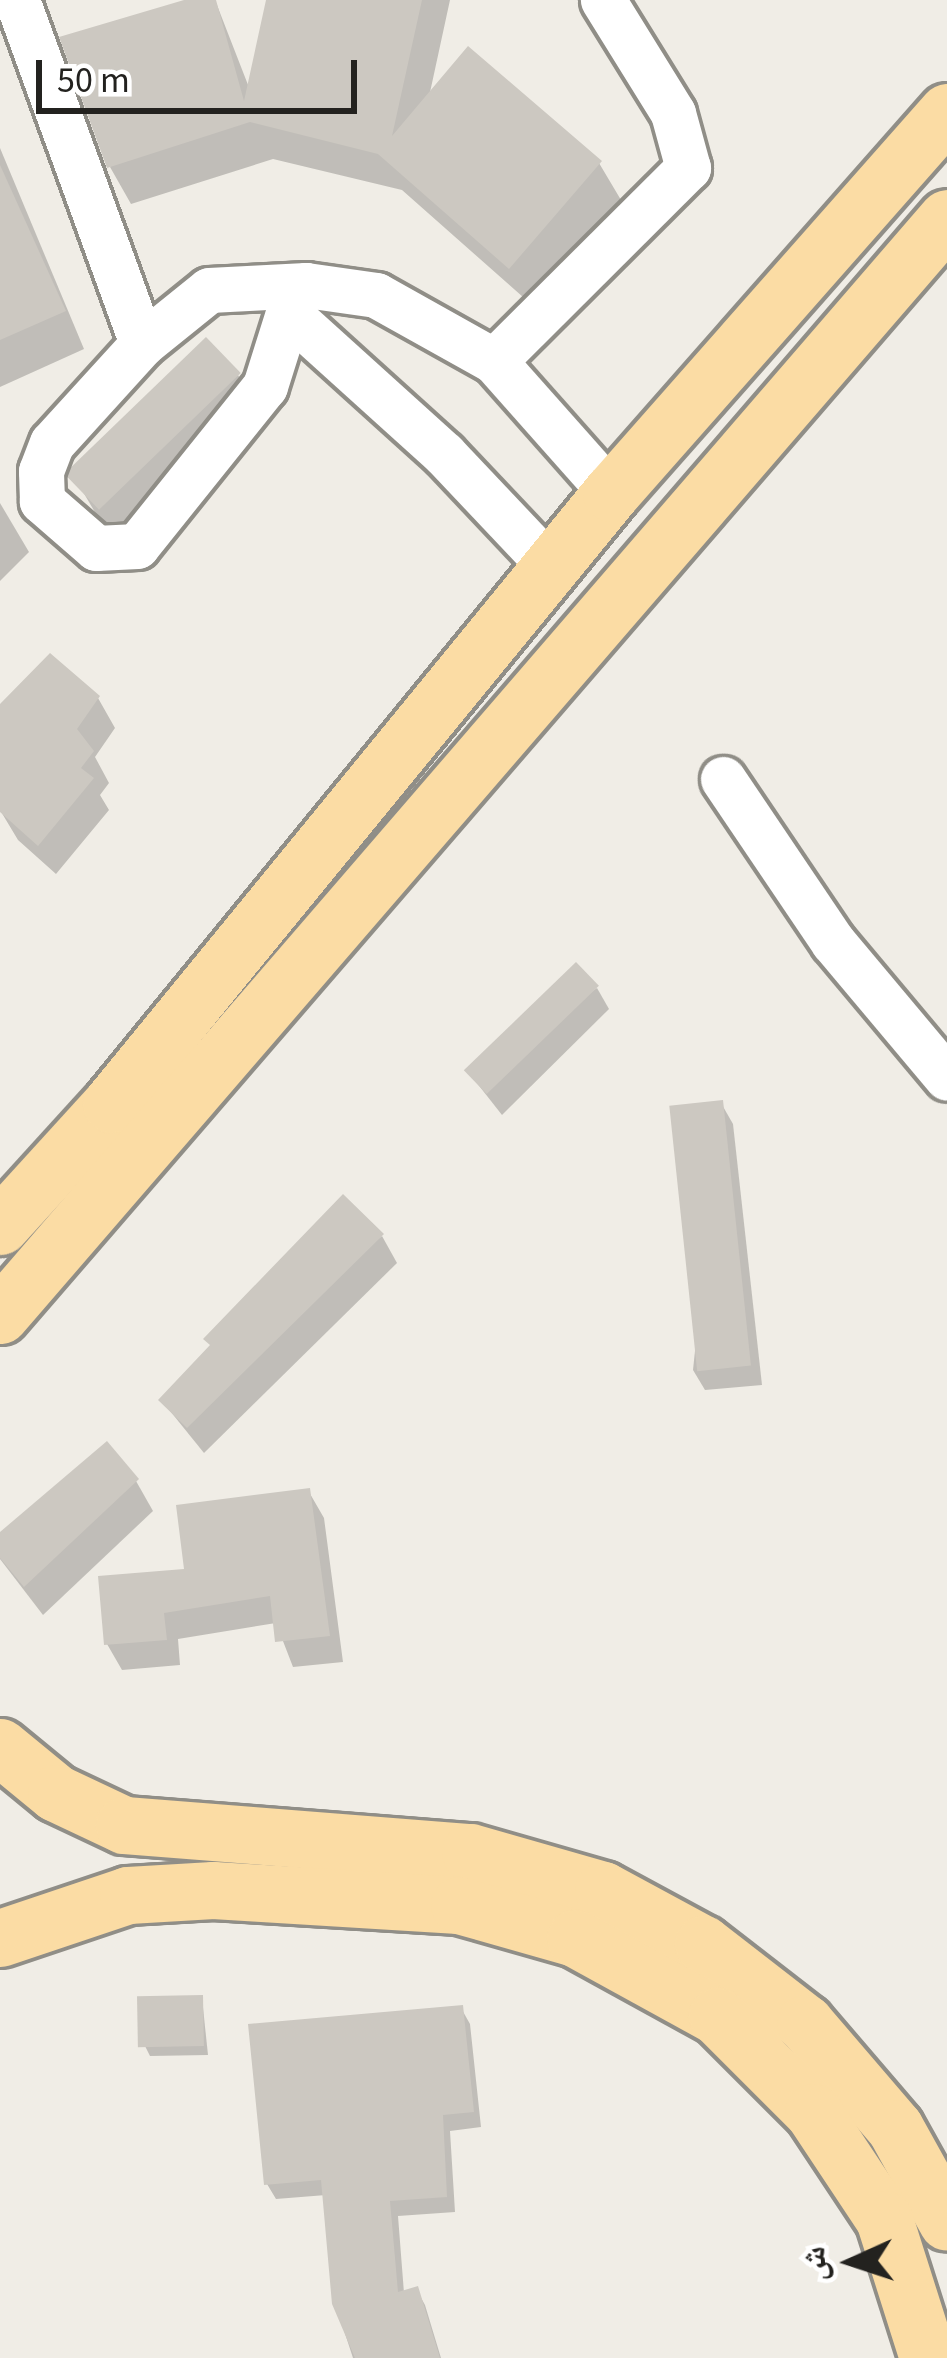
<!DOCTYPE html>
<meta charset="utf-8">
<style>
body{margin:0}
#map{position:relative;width:947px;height:2358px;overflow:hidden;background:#f0ede6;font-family:"Source Sans 3","Noto Naskh Arabic",sans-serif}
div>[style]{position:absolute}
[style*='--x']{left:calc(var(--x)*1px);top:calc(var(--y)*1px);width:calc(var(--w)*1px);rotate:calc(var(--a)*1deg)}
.shadow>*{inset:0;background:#0003}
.building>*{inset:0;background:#ccc8c1;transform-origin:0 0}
.roads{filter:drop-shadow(3px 0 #908e87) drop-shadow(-3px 0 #908e87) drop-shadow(0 3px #908e87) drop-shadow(0 -3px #908e87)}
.minor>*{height:45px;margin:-22.5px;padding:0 22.5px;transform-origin:22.5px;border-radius:22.5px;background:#fff}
.major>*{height:57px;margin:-28.5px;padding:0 28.5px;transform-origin:28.5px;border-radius:28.5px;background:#fbdca4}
span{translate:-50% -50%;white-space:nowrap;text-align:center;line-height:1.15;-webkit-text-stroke:9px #fff;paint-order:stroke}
.north{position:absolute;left:791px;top:2202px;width:120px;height:120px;-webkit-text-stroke:9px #fff;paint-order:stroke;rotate:267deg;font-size:33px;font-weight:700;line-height:48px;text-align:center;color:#23221f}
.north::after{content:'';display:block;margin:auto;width:42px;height:54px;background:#23221f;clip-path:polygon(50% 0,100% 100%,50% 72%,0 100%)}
.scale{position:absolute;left:36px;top:60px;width:321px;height:54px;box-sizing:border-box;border:6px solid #23221f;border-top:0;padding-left:15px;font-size:36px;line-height:42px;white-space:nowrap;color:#23221f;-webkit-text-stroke:9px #fff;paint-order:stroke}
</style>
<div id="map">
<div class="shadow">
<i style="clip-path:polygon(195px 0,215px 0,250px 90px,269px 0,450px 0,429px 97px,599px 163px,621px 200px,532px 305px,402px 190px,273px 159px,131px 204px,110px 167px)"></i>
<i style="clip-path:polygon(0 148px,84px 349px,0 387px)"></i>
<i style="clip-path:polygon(238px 375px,256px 405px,134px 548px,96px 514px,79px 485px)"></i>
<i style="clip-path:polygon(0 503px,29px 552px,0 581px)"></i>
<i style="clip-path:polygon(98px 698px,115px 728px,95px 757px,109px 783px,100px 795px,109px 810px,56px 874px,18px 840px,0 810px,0 708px)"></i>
<i style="clip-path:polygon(597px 988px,609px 1009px,502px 1115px,469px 1073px)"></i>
<i style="clip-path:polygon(721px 1103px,733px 1124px,762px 1385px,705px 1390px,693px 1370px)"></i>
<i style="clip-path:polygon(382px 1236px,397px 1263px,204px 1453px,162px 1401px)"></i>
<i style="clip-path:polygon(136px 1481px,153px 1511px,43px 1615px,0 1559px,0 1536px)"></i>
<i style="clip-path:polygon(309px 1492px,324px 1518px,343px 1662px,293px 1667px,276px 1623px,178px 1639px,180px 1665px,122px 1670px,107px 1644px,187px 1571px)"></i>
<i style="clip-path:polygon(202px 1998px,208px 2055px,150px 2056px,145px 2046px)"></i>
<i style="clip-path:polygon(461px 2008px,470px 2024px,481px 2127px,450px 2131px,455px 2212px,398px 2216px,404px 2293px,416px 2289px,425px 2305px,441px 2358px,353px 2358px,335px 2303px,326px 2195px,276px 2199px,267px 2184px)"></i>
</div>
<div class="building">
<i style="clip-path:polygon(184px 0,216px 0,244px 101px,266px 0,422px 0,392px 136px,468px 46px,602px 161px,509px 269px,378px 154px,250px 122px,107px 168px,59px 37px)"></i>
<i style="clip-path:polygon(0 165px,66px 311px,0 340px)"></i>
<i style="left:206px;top:337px;width:50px;height:197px;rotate:46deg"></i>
<i style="clip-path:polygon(50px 653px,100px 696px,77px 729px,94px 751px,81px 768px,94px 778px,38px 846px,0 812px,0 704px)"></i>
<i style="left:576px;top:962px;width:33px;height:156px;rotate:46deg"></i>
<i style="left:723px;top:1100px;width:267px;height:54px;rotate:84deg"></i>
<i style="clip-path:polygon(343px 1194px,384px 1234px,187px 1428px,158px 1400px,210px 1345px,203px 1339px)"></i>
<i style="clip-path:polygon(107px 1441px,139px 1479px,24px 1587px,0 1558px,0 1532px)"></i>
<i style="clip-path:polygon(310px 1488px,330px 1636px,275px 1642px,270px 1596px,164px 1613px,167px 1640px,104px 1645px,98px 1576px,184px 1569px,176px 1505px)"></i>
<i style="left:203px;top:1995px;width:51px;height:66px;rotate:89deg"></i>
<i style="clip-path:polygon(463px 2005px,474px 2112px,443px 2115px,447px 2197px,390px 2201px,398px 2292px,418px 2286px,440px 2358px,355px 2358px,332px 2304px,321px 2180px,264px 2185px,248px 2024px)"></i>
</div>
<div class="roads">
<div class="minor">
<i style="--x:17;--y:0;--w:366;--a:70"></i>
<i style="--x:306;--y:285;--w:33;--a:123"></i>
<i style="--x:288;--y:313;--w:77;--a:107.5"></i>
<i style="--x:265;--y:386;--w:205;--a:128.7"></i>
<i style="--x:137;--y:546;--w:41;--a:177.2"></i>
<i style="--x:96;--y:548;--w:72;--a:-139"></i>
<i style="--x:42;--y:501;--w:30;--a:-92"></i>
<i style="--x:41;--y:471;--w:30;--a:-69"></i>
<i style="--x:52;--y:443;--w:134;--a:-47.7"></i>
<i style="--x:142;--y:344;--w:86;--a:-38.9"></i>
<i style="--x:209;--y:290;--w:97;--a:-3"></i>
<i style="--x:306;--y:285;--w:71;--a:8.1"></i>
<i style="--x:376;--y:295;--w:135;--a:29.2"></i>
<i style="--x:494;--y:361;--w:176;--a:48.4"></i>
<i style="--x:288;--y:313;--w:210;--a:42.1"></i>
<i style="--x:444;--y:454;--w:156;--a:46.6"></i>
<i style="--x:494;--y:361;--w:274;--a:-44.9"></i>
<i style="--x:688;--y:168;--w:57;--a:-105.3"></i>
<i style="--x:673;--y:113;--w:133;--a:-121.8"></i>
<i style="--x:723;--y:779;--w:197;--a:56"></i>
<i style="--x:833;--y:942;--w:177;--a:50"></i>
</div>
<div class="major">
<i style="--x:0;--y:1226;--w:165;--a:-47.7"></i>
<i style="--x:111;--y:1104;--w:790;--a:-50.71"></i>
<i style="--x:611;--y:493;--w:508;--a:-48.59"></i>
<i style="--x:0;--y:1315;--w:1449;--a:-49.2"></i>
<i style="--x:0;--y:1747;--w:72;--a:39.4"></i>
<i style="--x:56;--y:1793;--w:75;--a:25.2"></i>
<i style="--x:124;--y:1825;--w:347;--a:4.5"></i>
<i style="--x:470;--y:1852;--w:138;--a:15.9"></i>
<i style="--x:603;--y:1890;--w:114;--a:28.4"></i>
<i style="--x:703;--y:1944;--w:129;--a:37.8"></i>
<i style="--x:805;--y:2023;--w:138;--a:49.4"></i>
<i style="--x:895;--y:2128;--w:107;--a:61"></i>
<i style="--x:0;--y:1938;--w:135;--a:-18.6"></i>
<i style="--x:128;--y:1895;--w:85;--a:-3.4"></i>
<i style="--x:213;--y:1890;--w:246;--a:3.5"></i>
<i style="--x:459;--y:1905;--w:121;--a:15.9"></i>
<i style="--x:575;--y:1938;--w:162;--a:28.8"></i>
<i style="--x:717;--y:2016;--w:136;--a:45"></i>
<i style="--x:813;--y:2112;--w:128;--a:56.4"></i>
<i style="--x:884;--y:2219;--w:146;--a:72.4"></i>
</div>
</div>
<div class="north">ش</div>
<div class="scale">50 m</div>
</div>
